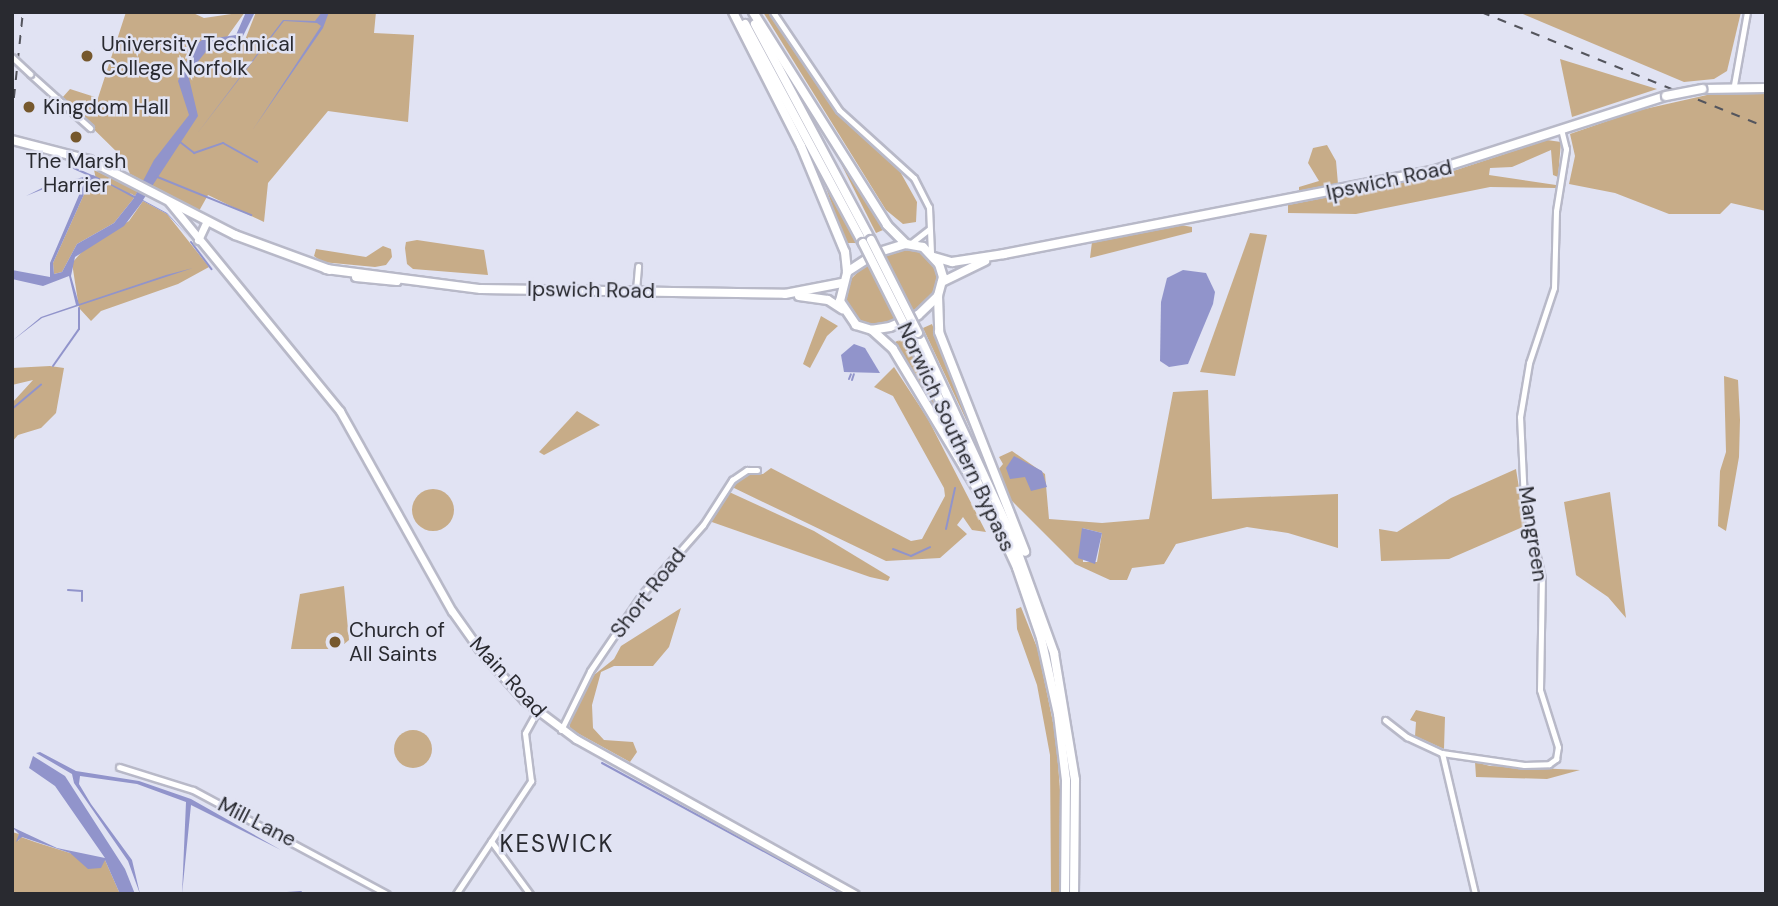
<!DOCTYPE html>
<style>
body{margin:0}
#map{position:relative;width:1778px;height:906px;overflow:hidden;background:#e1e3f3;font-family:"DM Sans",sans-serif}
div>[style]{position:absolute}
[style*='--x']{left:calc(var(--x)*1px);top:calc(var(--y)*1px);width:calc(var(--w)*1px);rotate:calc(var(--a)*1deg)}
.green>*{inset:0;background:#c7ac88}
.round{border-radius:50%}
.water>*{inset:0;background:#9194cb}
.stream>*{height:2px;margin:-1px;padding:0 1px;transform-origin:1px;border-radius:1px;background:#9194cb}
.roads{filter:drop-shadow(2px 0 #b8b9c8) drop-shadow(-2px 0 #b8b9c8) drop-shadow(0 2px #b8b9c8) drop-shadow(0 -2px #b8b9c8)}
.minor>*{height:5px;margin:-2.5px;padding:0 2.5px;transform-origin:2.5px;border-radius:2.5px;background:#fff}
.major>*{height:7px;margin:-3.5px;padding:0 3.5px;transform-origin:3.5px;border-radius:3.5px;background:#fff}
.highway>*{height:8px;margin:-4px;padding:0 4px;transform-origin:4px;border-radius:4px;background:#fff}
.rail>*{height:2px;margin-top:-1px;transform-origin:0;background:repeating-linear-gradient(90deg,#54555d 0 9px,transparent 0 18px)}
.bridges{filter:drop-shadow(2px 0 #b8b9c8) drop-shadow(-2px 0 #b8b9c8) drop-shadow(0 2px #b8b9c8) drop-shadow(0 -2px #b8b9c8)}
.minor-bridge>*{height:5px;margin:-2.5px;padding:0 2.5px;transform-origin:2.5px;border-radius:2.5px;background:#fff}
.highway-bridge>*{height:8px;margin:-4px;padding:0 4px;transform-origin:4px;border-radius:4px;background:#fff}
.dots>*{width:19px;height:19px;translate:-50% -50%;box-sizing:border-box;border:4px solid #e1e3f3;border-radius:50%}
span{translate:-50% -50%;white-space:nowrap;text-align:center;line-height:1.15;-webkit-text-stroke:5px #e1e3f3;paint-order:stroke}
.poi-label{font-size:21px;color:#292a30}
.left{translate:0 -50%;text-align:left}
.street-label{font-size:21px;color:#292a30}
.quarter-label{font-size:24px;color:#292a30;letter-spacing:2px}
.frame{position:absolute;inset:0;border:14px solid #292a30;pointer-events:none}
</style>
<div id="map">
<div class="green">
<i style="clip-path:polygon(126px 12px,191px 12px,204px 18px,245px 12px,217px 51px,236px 47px,245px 40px,256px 12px,376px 12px,374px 33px,414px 35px,408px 122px,328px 111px,268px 183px,264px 222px,208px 195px,199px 211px,130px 174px,124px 159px,62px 98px,70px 89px,98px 98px)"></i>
<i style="clip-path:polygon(763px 12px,769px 12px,840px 115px,893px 159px,917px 202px,916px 222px,903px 224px,886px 210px)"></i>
<i style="clip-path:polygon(1518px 12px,1741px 12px,1727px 71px,1714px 79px,1684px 82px)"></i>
<i style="clip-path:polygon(1560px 59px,1657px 89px,1572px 117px)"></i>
<i style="clip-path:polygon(1738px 88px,1748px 94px,1766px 94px,1766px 211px,1731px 203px,1720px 214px,1669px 214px,1615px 193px,1569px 184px,1575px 156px,1570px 134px,1636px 111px)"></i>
<i style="clip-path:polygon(824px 130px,860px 190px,883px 230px,876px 233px)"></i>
<i style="clip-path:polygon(1547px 140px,1561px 142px,1558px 177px,1553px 175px,1551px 150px,1512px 167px,1490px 168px,1489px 175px,1556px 185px,1556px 188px,1490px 187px,1356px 214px,1288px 213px,1288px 205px,1444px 174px)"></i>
<i style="clip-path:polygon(1327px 145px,1336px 161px,1338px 184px,1299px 192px,1299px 187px,1319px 181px,1308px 163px,1313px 148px)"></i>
<i style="clip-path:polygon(94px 170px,138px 191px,135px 196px,130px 193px,134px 198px,114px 223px,77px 244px,62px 272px,54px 274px,53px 263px,90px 181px,96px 179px)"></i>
<i style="clip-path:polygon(821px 173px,857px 243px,845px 243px)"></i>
<i style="clip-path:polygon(143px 201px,167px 214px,209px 267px,178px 284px,101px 311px,91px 321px,79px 308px,72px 263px,86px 247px,129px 221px)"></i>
<i style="clip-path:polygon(1181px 225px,1192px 227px,1192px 232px,1090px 258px,1092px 242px)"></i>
<i style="clip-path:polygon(1250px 233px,1267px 235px,1235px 376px,1200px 372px)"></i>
<i style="clip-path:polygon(417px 240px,484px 250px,488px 275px,413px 269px,407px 264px,405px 248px,406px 242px)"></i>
<i style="clip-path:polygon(383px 246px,391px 249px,392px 257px,386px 265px,375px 267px,322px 262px,314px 256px,316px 249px,366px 257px)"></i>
<i style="clip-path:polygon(900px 250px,919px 251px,933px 263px,938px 283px,932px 298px,918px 311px,886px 325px,860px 323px,846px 306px,848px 282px,865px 265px)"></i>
<i style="clip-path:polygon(821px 316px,838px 326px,827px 336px,810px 368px,803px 364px)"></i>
<i style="clip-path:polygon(932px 324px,971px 427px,994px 479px,923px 328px)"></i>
<i style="clip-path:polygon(906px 337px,931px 391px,954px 440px,895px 342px)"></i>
<i style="clip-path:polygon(50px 366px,64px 368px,56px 413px,41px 428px,18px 435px,12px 442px,12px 403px,33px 380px,12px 385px,12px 368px)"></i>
<i style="clip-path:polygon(894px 367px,928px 419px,986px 532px,972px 530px,963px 517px,957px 525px,967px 534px,940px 558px,886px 561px,732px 487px,745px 475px,763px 474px,771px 468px,911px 541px,922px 539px,945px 496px,944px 488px,893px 396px,874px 387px)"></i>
<i style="clip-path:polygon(1724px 376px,1738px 380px,1740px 420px,1739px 457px,1726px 531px,1718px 526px,1720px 471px,1726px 452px)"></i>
<i style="clip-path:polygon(evenodd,1208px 390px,1212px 499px,1338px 494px,1338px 548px,1288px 533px,1247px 527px,1176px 544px,1164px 564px,1132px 568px,1127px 580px,1110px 580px,1075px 564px,1010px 499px,998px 470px,1003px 464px,999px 457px,1012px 451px,1045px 474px,1049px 519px,1102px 523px,1149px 519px,1173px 392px,1208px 390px,1082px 528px,1102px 533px,1097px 562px,1083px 562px,1082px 528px)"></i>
<i style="clip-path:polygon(577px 411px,600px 425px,544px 455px,539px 452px)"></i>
<i style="clip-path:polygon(1516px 469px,1525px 526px,1449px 559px,1381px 561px,1379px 529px,1397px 532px,1451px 498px)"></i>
<i class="round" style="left:412px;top:489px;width:42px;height:42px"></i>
<i style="clip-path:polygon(727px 491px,814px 531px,890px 577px,888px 581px,870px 577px,709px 521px)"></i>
<i style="clip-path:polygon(1610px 492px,1626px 618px,1608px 597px,1576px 575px,1564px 502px)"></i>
<i style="clip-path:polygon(344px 586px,349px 640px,338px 649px,291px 649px,300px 594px)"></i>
<i style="clip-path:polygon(1021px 607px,1038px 650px,1056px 737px,1062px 817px,1060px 894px,1051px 894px,1050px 755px,1037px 685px,1017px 629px,1016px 609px)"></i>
<i style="clip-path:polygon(681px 608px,669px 647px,653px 666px,614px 666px,601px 672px,592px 705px,593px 728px,604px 740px,633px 742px,637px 752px,630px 762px,570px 729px,569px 720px,589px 679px,614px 659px,621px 646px)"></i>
<i style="clip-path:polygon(1416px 710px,1445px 717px,1444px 749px,1415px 736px,1416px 722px,1410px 720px)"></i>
<i class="round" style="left:394px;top:730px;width:38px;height:38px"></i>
<i style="clip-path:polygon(1475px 762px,1490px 766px,1580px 770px,1547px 779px,1476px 777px)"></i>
<i style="clip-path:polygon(12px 832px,19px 834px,18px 841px,21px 837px,35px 842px,73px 854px,80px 861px,105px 860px,120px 894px,12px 894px)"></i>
</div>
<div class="water">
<i style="clip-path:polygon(evenodd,246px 12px,255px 12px,239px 44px,208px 49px,188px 74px,198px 116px,143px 200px,167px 213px,191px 239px,167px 214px,143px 201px,124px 226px,75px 257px,71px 276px,79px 304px,166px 275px,193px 268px,42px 318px,12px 341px,41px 317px,76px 305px,69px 276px,43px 286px,12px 279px,12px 270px,50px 277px,50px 263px,85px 181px,51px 186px,26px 196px,48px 185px,93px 175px,135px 196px,154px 160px,189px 115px,178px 81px,193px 47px,202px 40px,236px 35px,246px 12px,99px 179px,134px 198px,114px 223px,77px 244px,62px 272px,54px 274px,53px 263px,90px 181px,99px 179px)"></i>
<i style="clip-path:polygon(322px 12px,329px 12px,323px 28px,252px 131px,321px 26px,317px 23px,284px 21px,196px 135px,283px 20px,315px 21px)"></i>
<i style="clip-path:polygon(1183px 270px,1206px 273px,1215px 292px,1213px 304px,1188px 364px,1169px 367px,1160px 361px,1161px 302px,1167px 278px)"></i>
<i style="clip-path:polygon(854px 344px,865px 348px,880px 373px,844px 372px,841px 355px)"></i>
<i style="clip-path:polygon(1014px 456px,1042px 471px,1047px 487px,1031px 491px,1025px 477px,1010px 479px,1006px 468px)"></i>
<i style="clip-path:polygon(1082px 528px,1102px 533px,1095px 564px,1078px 558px)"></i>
<i style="clip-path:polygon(40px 752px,76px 771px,139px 781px,191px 799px,281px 850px,191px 805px,182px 894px,186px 802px,137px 784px,80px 776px,79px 784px,91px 804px,132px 860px,140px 894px,128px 861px,74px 783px,72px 774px,36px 753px)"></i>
<i style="clip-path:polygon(33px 756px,65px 776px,125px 869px,135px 894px,120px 894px,105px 860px,101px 868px,88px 869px,70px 853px,22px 837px,16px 842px,19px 834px,12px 827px,57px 848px,105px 858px,55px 786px,29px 768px)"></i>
</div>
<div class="stream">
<i style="--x:180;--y:142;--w:18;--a:38"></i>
<i style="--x:194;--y:153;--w:31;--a:-19"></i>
<i style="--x:223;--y:143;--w:39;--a:29"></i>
<i style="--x:67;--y:165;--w:27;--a:24"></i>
<i style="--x:155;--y:176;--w:104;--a:22.1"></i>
<i style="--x:191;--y:242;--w:34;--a:53"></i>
<i style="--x:53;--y:366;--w:45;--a:-54.9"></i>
<i style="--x:79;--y:329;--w:21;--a:-90"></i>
<i style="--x:849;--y:379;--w:5;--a:-68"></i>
<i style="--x:852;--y:380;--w:6;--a:-72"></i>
<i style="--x:12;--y:409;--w:38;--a:-40"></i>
<i style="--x:946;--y:529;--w:42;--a:-77.6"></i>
<i style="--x:893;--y:549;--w:19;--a:21"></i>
<i style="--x:911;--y:556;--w:21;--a:-25"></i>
<i style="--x:68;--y:590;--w:14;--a:4"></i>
<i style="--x:82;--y:591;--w:10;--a:90"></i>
<i style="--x:602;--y:763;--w:273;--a:28.6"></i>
<i style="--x:287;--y:893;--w:14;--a:-4"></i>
</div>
<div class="roads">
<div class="minor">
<i style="--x:773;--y:12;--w:118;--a:56"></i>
<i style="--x:839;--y:110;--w:101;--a:42.2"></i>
<i style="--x:914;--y:178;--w:33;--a:63"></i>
<i style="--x:929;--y:207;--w:46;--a:87.5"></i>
<i style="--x:30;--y:74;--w:81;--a:42"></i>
<i style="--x:1734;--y:85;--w:74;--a:-79.9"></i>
<i style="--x:910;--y:244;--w:24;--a:-38"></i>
<i style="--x:636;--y:290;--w:24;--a:-85"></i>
<i style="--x:1385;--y:720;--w:28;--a:38"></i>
<i style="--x:1407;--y:737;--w:38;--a:25"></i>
<i style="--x:1442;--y:753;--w:83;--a:8.3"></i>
<i style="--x:1524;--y:765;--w:25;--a:-2"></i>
<i style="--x:1549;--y:764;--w:9;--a:-36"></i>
<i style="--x:1556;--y:759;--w:12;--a:-81"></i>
<i style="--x:1558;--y:747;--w:60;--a:-107.5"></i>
<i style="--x:1540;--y:690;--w:112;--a:-89"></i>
<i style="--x:1542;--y:578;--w:79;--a:-103.2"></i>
<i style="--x:1524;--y:501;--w:84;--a:-92.7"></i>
<i style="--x:1520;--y:417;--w:55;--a:-80.5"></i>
<i style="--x:1529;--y:363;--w:79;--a:-71.6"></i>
<i style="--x:1554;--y:288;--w:77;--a:-88.5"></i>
<i style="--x:1556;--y:211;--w:63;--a:-80.8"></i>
<i style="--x:1566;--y:149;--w:21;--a:-104"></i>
<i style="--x:561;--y:730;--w:66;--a:-63.8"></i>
<i style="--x:590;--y:671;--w:94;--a:-55.8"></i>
<i style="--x:643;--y:593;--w:91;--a:-48.6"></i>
<i style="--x:703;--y:525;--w:54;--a:-57.2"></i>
<i style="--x:732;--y:480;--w:18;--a:-34"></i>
<i style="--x:747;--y:470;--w:10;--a:0"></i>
<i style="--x:1442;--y:753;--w:145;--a:76.8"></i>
<i style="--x:119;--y:767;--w:77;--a:17.3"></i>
<i style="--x:193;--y:790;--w:220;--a:28.2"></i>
<i style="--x:491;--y:841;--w:66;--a:53.7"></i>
<i style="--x:456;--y:894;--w:136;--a:-56.4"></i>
<i style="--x:531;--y:781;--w:48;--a:-97.1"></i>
<i style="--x:525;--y:733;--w:25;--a:-61"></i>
</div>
<div class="major">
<i style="--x:169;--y:202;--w:270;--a:50.7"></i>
<i style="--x:340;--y:411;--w:229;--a:60.8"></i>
<i style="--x:452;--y:611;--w:50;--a:54.7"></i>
<i style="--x:481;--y:652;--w:64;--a:48.1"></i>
<i style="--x:524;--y:700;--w:65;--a:36.9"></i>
<i style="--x:576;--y:739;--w:319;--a:29.1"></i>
<i style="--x:198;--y:240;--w:21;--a:-65"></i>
</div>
<div class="highway">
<i style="--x:733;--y:12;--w:150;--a:63.1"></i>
<i style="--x:801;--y:146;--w:115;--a:67.5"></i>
<i style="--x:845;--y:252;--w:20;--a:84"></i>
<i style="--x:753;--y:12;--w:252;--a:57.8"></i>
<i style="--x:887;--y:225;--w:27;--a:45"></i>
<i style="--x:745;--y:24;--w:249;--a:61.7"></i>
<i style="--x:755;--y:24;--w:245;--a:61.8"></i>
<i style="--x:1702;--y:89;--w:64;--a:-0.9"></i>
<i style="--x:12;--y:140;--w:80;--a:14.6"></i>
<i style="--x:89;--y:160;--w:164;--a:27.2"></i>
<i style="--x:235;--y:235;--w:101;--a:20.2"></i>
<i style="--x:906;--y:244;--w:17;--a:10"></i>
<i style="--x:923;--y:247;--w:23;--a:47"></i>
<i style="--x:939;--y:264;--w:14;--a:73"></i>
<i style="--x:943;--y:277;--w:20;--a:105"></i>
<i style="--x:938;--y:296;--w:28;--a:136"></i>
<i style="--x:918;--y:315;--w:30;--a:157"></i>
<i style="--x:890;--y:327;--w:18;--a:171"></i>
<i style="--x:872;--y:330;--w:17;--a:-163"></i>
<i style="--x:856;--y:325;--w:29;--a:-124"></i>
<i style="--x:840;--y:301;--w:30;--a:-76"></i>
<i style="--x:847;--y:272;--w:35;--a:-33"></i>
<i style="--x:876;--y:253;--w:31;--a:-17"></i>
<i style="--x:934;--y:257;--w:19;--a:16"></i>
<i style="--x:952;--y:262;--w:53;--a:-8.7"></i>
<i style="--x:1004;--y:254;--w:439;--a:-11"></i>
<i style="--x:1435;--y:170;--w:243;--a:-17.8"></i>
<i style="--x:326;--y:269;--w:156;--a:7.4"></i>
<i style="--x:481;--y:289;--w:304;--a:0.9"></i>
<i style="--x:785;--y:294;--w:58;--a:-10.9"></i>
<i style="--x:356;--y:277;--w:41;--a:5.6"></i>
<i style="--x:942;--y:282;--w:48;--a:-26"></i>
<i style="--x:799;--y:296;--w:29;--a:8"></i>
<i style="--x:828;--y:300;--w:17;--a:33"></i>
<i style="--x:938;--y:296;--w:36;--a:88"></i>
<i style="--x:939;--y:332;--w:236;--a:68.6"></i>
<i style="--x:872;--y:330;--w:28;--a:42"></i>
<i style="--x:893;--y:349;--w:163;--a:59"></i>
<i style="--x:918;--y:333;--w:221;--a:65.2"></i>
<i style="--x:1011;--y:534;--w:127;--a:70.1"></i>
<i style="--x:1054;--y:653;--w:129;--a:80.6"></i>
<i style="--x:1075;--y:780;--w:114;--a:90.5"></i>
<i style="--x:910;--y:336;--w:255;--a:65.2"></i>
<i style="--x:1017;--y:568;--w:74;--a:71.1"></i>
<i style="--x:1041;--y:638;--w:78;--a:77.4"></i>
<i style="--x:1058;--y:714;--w:66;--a:83.1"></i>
<i style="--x:1066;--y:780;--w:114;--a:90.5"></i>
</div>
</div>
<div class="rail">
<i style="--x:1481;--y:12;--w:307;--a:22"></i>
<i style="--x:12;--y:116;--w:105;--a:-84"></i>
</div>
<div class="bridges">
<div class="minor-bridge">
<i style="--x:12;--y:57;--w:25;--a:43"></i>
</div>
<div class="highway-bridge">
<i style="--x:1666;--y:96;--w:37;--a:-11"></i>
<i style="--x:871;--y:240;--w:104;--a:63.2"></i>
<i style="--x:863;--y:243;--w:104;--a:63.2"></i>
</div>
</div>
<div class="dots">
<i style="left:87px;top:56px;background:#76582d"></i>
<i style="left:29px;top:107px;background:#76582d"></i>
<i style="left:76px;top:137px;background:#76582d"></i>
<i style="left:335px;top:642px;background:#76582d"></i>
</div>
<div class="poi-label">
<span class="left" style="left:101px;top:56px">University Technical<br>College Norfolk</span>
<span class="left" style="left:43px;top:107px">Kingdom Hall</span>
<span style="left:76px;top:173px">The Marsh<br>Harrier</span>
<span class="left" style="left:349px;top:642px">Church of<br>All Saints</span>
</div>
<div class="street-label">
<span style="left:1389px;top:180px;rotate:-12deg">Ipswich Road</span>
<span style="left:591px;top:290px;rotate:1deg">Ipswich Road</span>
<span style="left:956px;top:437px;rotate:65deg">Norwich Southern Bypass</span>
<span style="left:1533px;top:534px;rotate:81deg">Mangreen</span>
<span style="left:648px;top:593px;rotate:-52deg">Short Road</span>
<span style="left:508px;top:677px;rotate:47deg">Main Road</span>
<span style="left:257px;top:822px;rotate:27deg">Mill Lane</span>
</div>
<div class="quarter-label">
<span style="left:557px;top:844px">KESWICK</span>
</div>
<div class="frame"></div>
</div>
